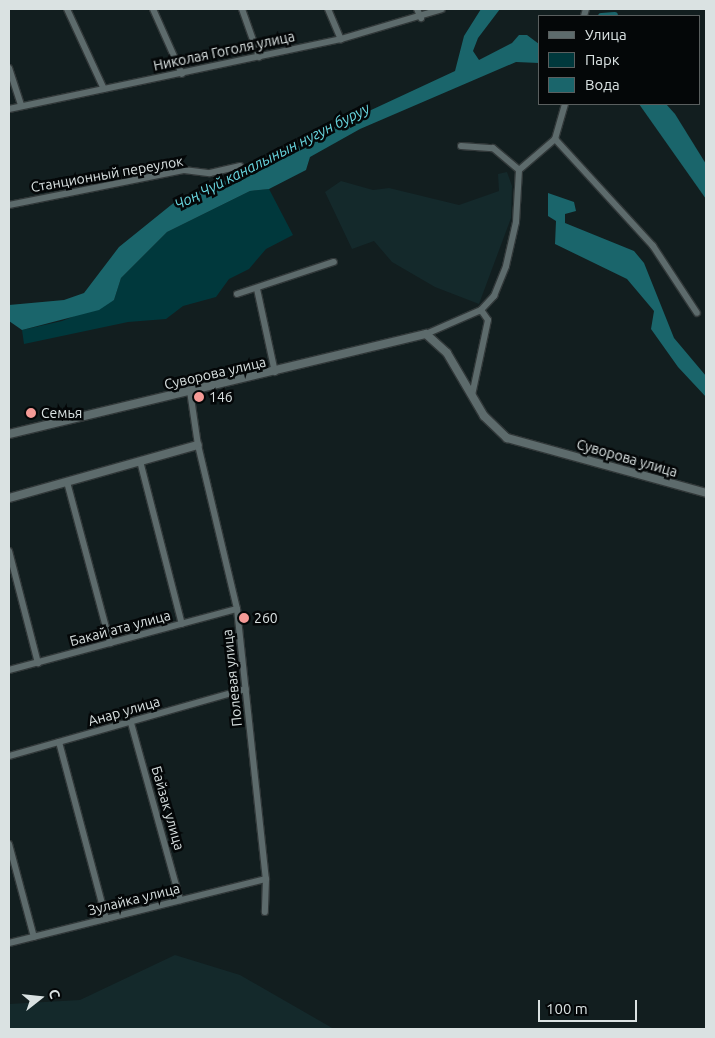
<!DOCTYPE html>
<meta charset="utf-8">
<style>
body{margin:0}
#map{position:relative;width:715px;height:1038px;overflow:hidden;background:#121e1f;font-family:Ubuntu,sans-serif}
div>[style]{position:absolute}
[style*='--x']{left:calc(var(--x)*1px);top:calc(var(--y)*1px);width:calc(var(--w)*1px);rotate:calc(var(--a)*1deg)}
.built>*{inset:0;background:#14292b}
.green>*{inset:0;background:#00383c}
.water>*{inset:0;background:#1a656b}
.canal>*{height:7px;margin:-3.5px;padding:0 3.5px;transform-origin:3.5px;border-radius:3.5px;background:#1a656b}
.roads{filter:drop-shadow(1px 0 #313839) drop-shadow(-1px 0 #313839) drop-shadow(0 1px #313839) drop-shadow(0 -1px #313839)}
.minor>*{height:6px;margin:-3px;padding:0 3px;transform-origin:3px;border-radius:3px;background:#5d6b6c}
.tertiary>*{height:8px;margin:-4px;padding:0 4px;transform-origin:4px;border-radius:4px;background:#5d6b6c}
.dots>*{width:14px;height:14px;translate:-50% -50%;box-sizing:border-box;border:2px solid #040708;border-radius:50%}
span{translate:-50% -50%;white-space:nowrap;text-align:center;line-height:1.15;-webkit-text-stroke:5px #040708;paint-order:stroke}
.street-label{font-size:14px;color:#dae2e2}
.poi-label{font-size:14px;color:#dae2e2}
.left{translate:0 -50%;text-align:left}
.water-label{font-size:15px;color:#68d5de;font-style:italic}
.frame{position:absolute;inset:0;border:10px solid #dae2e2;pointer-events:none}
.legend{position:absolute;left:538px;top:15px;width:162px;height:90px;box-sizing:border-box;background:#040708;border:1px solid #5a5f5f;margin:0;padding:6px 9px;list-style:none;font-size:15px;color:#dae2e2}
.legend li{display:flex;align-items:center;gap:10px;height:25px}
.legend b{width:25px;border:1px solid #5a5f5f}
.north{position:absolute;left:15px;top:973px;width:50px;height:50px;-webkit-text-stroke:4px #040708;paint-order:stroke;rotate:74deg;font-size:14px;font-weight:700;line-height:20px;text-align:center;color:#dae2e2}
.north::after{content:'';display:block;margin:auto;width:18px;height:22px;background:#dae2e2;clip-path:polygon(50% 0,100% 100%,50% 72%,0 100%)}
.scale{position:absolute;left:538px;top:1000px;width:99px;height:22px;box-sizing:border-box;border:2px solid #dae2e2;border-top:0;padding-left:6px;font-size:15px;line-height:18px;white-space:nowrap;color:#dae2e2;-webkit-text-stroke:4px #040708;paint-order:stroke}
</style>
<div id="map">
<div class="built">
<i style="clip-path:polygon(507px 172px,512px 186px,511px 218px,479px 304px,435px 287px,392px 262px,374px 241px,352px 249px,325px 192px,341px 181px,373px 190px,389px 188px,459px 205px,499px 191px,498px 174px)"></i>
<i style="clip-path:polygon(175px 955px,240px 975px,334px 1029px,9px 1029px,9px 1004px,80px 1000px)"></i>
</div>
<div class="green">
<i style="clip-path:polygon(269px 189px,293px 235px,266px 249px,249px 269px,229px 279px,216px 297px,183px 306px,166px 319px,128px 322px,24px 344px,22px 330px,62px 321px,114px 300px,121px 278px,167px 232px,250px 191px)"></i>
</div>
<div class="water">
<i style="clip-path:polygon(481px 9px,500px 9px,478px 38px,473px 51px,479px 60px,512px 43px,519px 35px,527px 35px,539px 44px,539px 63px,516px 62px,360px 129px,310px 157px,306px 170px,269px 189px,250px 191px,167px 232px,121px 278px,114px 300px,99px 310px,22px 330px,9px 321px,9px 305px,64px 300px,84px 293px,119px 247px,176px 201px,274px 160px,326px 131px,455px 71px,464px 36px)"></i>
<i style="clip-path:polygon(639px 104px,666px 104px,675px 114px,706px 164px,706px 199px)"></i>
<i style="clip-path:polygon(548px 193px,574px 202px,576px 211px,565px 214px,565px 223px,634px 251px,644px 263px,674px 338px,706px 376px,706px 397px,678px 367px,651px 329px,654px 311px,627px 279px,555px 244px,556px 221px,548px 216px)"></i>
</div>
<div class="canal">
<i style="--x:601;--y:16;--w:13;--a:-4"></i>
</div>
<div class="roads">
<div class="minor">
<i style="--x:67;--y:9;--w:88;--a:65.2"></i>
<i style="--x:153;--y:9;--w:71;--a:66"></i>
<i style="--x:242;--y:9;--w:51;--a:70.5"></i>
<i style="--x:328;--y:9;--w:33;--a:67"></i>
<i style="--x:417;--y:9;--w:10;--a:66"></i>
<i style="--x:584;--y:16;--w:7;--a:-74"></i>
<i style="--x:9;--y:68;--w:40;--a:72"></i>
<i style="--x:9;--y:109;--w:339;--a:-11.9"></i>
<i style="--x:341;--y:39;--w:105;--a:-16.5"></i>
<i style="--x:555;--y:139;--w:145;--a:47.5"></i>
<i style="--x:653;--y:246;--w:80;--a:56.7"></i>
<i style="--x:461;--y:146;--w:32;--a:4"></i>
<i style="--x:493;--y:148;--w:34;--a:40"></i>
<i style="--x:9;--y:205;--w:178;--a:-11.3"></i>
<i style="--x:184;--y:170;--w:26;--a:7"></i>
<i style="--x:210;--y:173;--w:31;--a:-13"></i>
<i style="--x:257;--y:289;--w:85;--a:77.8"></i>
<i style="--x:237;--y:294;--w:102;--a:-18.3"></i>
<i style="--x:480;--y:311;--w:21;--a:-47"></i>
<i style="--x:494;--y:296;--w:32;--a:-68"></i>
<i style="--x:506;--y:266;--w:45;--a:-77.2"></i>
<i style="--x:516;--y:222;--w:52;--a:-86.7"></i>
<i style="--x:519;--y:170;--w:48;--a:-40.7"></i>
<i style="--x:555;--y:139;--w:36;--a:-74"></i>
<i style="--x:426;--y:334;--w:60;--a:-23.6"></i>
<i style="--x:481;--y:310;--w:12;--a:55"></i>
<i style="--x:488;--y:320;--w:77;--a:102"></i>
<i style="--x:190;--y:391;--w:55;--a:81.6"></i>
<i style="--x:198;--y:445;--w:169;--a:76.6"></i>
<i style="--x:237;--y:609;--w:272;--a:83.9"></i>
<i style="--x:266;--y:879;--w:33;--a:92"></i>
<i style="--x:140;--y:461;--w:168;--a:75.6"></i>
<i style="--x:67;--y:482;--w:167;--a:75"></i>
<i style="--x:9;--y:551;--w:116;--a:75.5"></i>
<i style="--x:9;--y:670;--w:236;--a:-15"></i>
<i style="--x:131;--y:723;--w:184;--a:74.5"></i>
<i style="--x:59;--y:742;--w:183;--a:75.1"></i>
<i style="--x:9;--y:756;--w:246;--a:-15.8"></i>
<i style="--x:9;--y:844;--w:96;--a:75"></i>
<i style="--x:9;--y:943;--w:265;--a:-14"></i>
</div>
<div class="tertiary">
<i style="--x:9;--y:434;--w:429;--a:-13.5"></i>
<i style="--x:426;--y:334;--w:28;--a:42"></i>
<i style="--x:447;--y:353;--w:73;--a:59.6"></i>
<i style="--x:484;--y:416;--w:32;--a:44"></i>
<i style="--x:507;--y:438;--w:206;--a:15.4"></i>
<i style="--x:9;--y:498;--w:196;--a:-15.7"></i>
</div>
</div>
<div class="dots">
<i style="left:199px;top:397px;background:#f59b97"></i>
<i style="left:31px;top:413px;background:#f59b97"></i>
<i style="left:244px;top:618px;background:#f59b97"></i>
</div>
<div class="street-label">
<span style="left:224px;top:51px;rotate:-12deg">Николая Гоголя улица</span>
<span style="left:107px;top:174px;rotate:-10deg">Станционный переулок</span>
<span style="left:215px;top:373px;rotate:-13deg">Суворова улица</span>
<span style="left:627px;top:458px;rotate:16deg">Суворова улица</span>
<span style="left:120px;top:628px;rotate:-15deg">Бакай ата улица</span>
<span style="left:232px;top:678px;rotate:-96deg">Полевая улица</span>
<span style="left:124px;top:711px;rotate:-16deg">Анар улица</span>
<span style="left:168px;top:808px;rotate:74deg">Байзак улица</span>
<span style="left:134px;top:899px;rotate:-14deg">Зулайка улица</span>
</div>
<div class="poi-label">
<span class="left" style="left:209px;top:397px">146</span>
<span class="left" style="left:41px;top:413px">Семья</span>
<span class="left" style="left:254px;top:618px">260</span>
</div>
<div class="water-label">
<span style="left:272px;top:156px;rotate:-27deg">Чоң Чүй каналынын нугун буруу</span>
</div>
<div class="frame"></div>
<ul class="legend">
<li><b style="height:6px;background:#5d6b6c"></b>Улица</li>
<li><b style="height:14px;background:#00383c"></b>Парк</li>
<li><b style="height:14px;background:#1a656b"></b>Вода</li>
</ul>
<div class="north">С</div>
<div class="scale">100 m</div>
</div>
